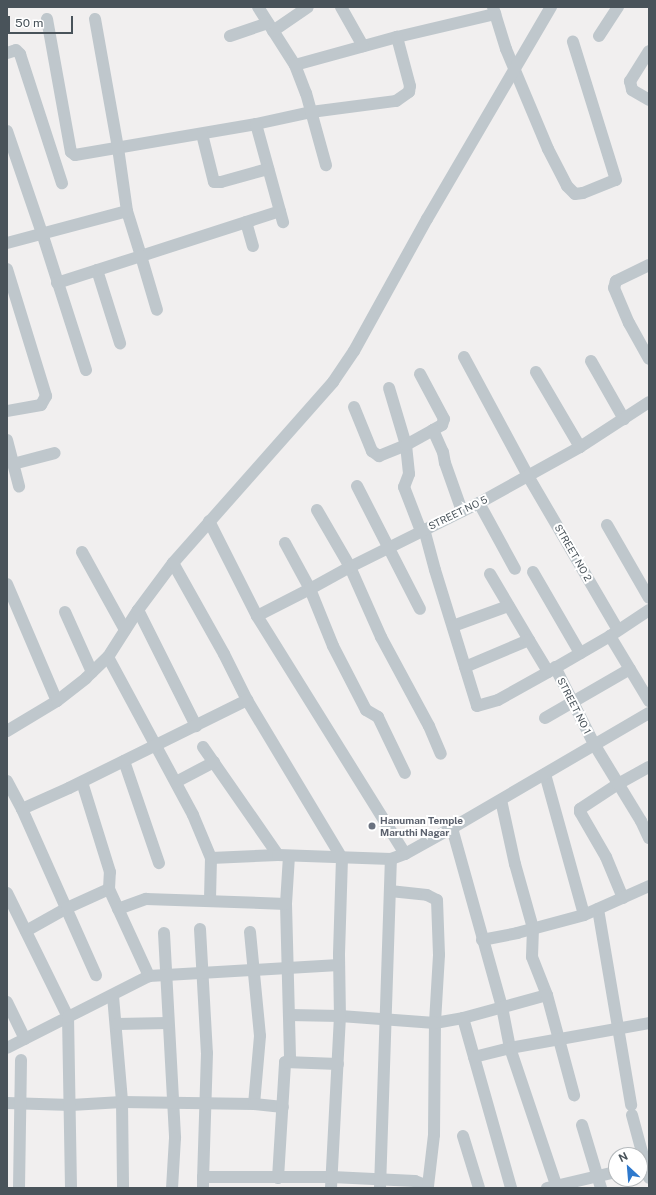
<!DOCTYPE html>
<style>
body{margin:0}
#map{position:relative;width:656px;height:1195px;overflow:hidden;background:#f1efef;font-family:"Public Sans",sans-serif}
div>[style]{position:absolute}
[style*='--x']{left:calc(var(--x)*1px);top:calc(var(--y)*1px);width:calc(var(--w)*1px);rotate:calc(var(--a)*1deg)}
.minor>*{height:12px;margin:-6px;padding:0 6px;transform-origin:6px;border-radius:6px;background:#bfc7cc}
.dots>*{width:11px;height:11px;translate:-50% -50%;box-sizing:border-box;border:2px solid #fff;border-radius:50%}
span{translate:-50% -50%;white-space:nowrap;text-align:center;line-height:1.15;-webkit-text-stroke:4px #fff;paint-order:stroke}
.street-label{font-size:10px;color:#49535a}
.worship-label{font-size:10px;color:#5b616d;font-weight:700}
.left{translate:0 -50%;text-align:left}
.frame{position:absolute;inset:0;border:8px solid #49535a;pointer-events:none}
.north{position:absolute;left:608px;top:1147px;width:40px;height:40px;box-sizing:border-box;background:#fff;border:1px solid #b6babd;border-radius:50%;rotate:334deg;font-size:11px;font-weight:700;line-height:16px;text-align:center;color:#49535a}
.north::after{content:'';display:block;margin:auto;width:14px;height:18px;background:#2e79cd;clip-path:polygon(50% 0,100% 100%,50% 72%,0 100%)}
.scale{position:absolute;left:8px;top:16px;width:65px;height:18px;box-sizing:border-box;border:2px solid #49535a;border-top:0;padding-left:5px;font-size:12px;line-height:14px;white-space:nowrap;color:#49535a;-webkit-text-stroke:3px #fff;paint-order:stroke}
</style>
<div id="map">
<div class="minor">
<i style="--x:258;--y:7;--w:69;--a:57.5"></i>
<i style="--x:295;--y:65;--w:106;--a:-15.4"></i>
<i style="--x:397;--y:37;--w:101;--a:-13.2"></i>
<i style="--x:341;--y:7;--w:45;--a:60.6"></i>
<i style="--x:493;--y:7;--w:44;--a:72.8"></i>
<i style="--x:506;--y:49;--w:108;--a:67.2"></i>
<i style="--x:548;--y:149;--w:42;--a:62.8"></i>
<i style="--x:567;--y:186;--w:11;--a:45"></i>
<i style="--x:575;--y:194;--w:8;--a:-7"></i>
<i style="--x:583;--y:193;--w:35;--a:-22"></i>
<i style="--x:616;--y:180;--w:145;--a:-107.3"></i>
<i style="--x:47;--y:19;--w:135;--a:79.8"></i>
<i style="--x:71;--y:152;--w:5;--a:37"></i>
<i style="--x:75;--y:155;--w:184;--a:-9.7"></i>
<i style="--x:256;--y:124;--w:56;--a:-12.3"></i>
<i style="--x:311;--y:112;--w:86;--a:-7.4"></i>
<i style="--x:396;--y:101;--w:16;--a:-35"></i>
<i style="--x:409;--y:92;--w:6;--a:-81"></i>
<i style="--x:410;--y:86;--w:51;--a:-104.9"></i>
<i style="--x:273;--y:31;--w:42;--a:-34.4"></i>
<i style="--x:230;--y:36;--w:40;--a:-18.9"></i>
<i style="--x:599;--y:36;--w:35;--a:-57"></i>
<i style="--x:649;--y:51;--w:36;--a:122"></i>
<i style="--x:630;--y:81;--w:9;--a:77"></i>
<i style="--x:632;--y:90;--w:20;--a:30"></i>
<i style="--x:7;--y:53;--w:9;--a:-18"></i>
<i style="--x:16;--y:50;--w:6;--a:45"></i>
<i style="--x:20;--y:54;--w:136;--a:72"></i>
<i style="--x:295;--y:65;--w:30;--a:69"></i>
<i style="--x:306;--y:93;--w:75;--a:74.5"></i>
<i style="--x:256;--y:124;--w:102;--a:74.6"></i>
<i style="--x:7;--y:131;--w:108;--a:71.1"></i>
<i style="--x:42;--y:233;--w:144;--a:72.2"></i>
<i style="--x:202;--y:134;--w:49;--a:76"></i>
<i style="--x:214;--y:182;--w:7;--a:0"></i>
<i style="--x:221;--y:182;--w:49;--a:-15.5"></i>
<i style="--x:127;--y:211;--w:47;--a:72.7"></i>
<i style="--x:141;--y:256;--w:146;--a:-17.9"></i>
<i style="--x:246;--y:222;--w:25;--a:74"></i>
<i style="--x:7;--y:243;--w:124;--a:-14.9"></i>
<i style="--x:127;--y:211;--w:64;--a:-98.1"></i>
<i style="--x:118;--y:148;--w:131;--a:-100.1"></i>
<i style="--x:649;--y:265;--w:37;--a:154"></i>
<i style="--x:616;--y:281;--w:7;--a:106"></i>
<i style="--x:614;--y:288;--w:38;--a:67"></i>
<i style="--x:629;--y:323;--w:41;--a:60.9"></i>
<i style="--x:7;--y:269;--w:133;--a:72.9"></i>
<i style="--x:46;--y:396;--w:10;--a:119"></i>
<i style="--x:41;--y:405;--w:35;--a:170"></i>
<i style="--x:97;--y:270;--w:77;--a:72.5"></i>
<i style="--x:57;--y:283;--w:88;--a:-17.8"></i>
<i style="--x:141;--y:256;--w:56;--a:73.5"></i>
<i style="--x:464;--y:357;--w:135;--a:61.7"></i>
<i style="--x:528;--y:476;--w:178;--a:59.7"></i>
<i style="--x:591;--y:361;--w:67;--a:60.4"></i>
<i style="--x:420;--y:374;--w:51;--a:61.9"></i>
<i style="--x:444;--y:419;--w:6;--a:108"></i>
<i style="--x:442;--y:425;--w:10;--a:151"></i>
<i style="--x:389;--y:388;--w:59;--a:73.4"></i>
<i style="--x:406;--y:445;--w:29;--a:84"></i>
<i style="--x:409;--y:474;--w:14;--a:111"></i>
<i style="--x:404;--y:487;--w:47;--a:68.9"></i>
<i style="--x:354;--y:407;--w:48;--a:67.8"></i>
<i style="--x:372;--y:451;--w:9;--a:36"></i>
<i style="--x:379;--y:456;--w:29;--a:-22"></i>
<i style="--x:406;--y:445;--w:31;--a:-29"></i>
<i style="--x:433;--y:430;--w:24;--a:66"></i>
<i style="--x:443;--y:452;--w:11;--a:80"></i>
<i style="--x:445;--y:463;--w:51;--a:70.5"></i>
<i style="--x:7;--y:440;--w:48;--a:75.4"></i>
<i style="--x:580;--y:447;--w:82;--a:-33.1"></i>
<i style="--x:13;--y:464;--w:43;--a:-14.7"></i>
<i style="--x:357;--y:486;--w:138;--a:62.9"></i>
<i style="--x:479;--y:503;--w:75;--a:61.4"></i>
<i style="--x:317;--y:510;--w:66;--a:59.9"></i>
<i style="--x:350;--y:567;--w:77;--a:66.1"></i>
<i style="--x:381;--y:637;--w:101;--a:61.7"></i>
<i style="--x:429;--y:726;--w:30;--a:67"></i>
<i style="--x:209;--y:521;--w:106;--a:63.2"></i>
<i style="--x:257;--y:616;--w:280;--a:58.1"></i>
<i style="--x:607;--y:525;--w:84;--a:60.1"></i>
<i style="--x:424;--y:529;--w:42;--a:75"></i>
<i style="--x:435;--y:570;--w:142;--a:72.8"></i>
<i style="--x:477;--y:706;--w:22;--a:-16"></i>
<i style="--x:498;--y:700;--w:57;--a:-29.2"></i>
<i style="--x:548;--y:672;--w:72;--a:-30.1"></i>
<i style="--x:610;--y:636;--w:47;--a:-33.7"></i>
<i style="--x:285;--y:543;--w:52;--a:61.5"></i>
<i style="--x:310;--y:589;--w:61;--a:68"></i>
<i style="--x:333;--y:646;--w:72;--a:62.7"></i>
<i style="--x:366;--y:710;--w:14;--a:30"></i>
<i style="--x:378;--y:717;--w:62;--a:64.3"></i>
<i style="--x:82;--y:552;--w:89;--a:61.1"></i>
<i style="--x:173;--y:563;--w:104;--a:60.7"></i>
<i style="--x:224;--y:654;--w:51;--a:63.4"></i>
<i style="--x:247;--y:700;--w:184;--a:59"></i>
<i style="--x:342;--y:858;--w:97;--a:91.8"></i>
<i style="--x:339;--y:955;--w:61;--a:89.1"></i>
<i style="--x:340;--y:1016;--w:172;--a:93"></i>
<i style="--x:533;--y:572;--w:94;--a:59.9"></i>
<i style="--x:490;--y:574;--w:77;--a:59.4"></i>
<i style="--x:7;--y:584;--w:127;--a:66.9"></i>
<i style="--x:138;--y:610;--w:130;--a:63.4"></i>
<i style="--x:65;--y:612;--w:66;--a:65.8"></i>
<i style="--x:257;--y:616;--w:59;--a:-27"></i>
<i style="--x:310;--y:589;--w:46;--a:-28.8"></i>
<i style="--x:350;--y:567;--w:144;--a:-26.4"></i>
<i style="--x:479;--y:503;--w:115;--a:-29"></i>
<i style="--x:580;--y:447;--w:87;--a:-120.4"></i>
<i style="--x:453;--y:626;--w:59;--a:-20"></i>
<i style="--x:610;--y:636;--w:76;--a:59"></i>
<i style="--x:108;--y:657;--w:179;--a:61.7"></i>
<i style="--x:193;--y:815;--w:47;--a:67.3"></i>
<i style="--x:211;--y:858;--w:42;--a:91.4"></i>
<i style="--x:465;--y:667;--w:69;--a:-22.9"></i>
<i style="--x:529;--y:640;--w:37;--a:59"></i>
<i style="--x:555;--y:667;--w:86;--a:63.1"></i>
<i style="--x:594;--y:744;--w:90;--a:58.6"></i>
<i style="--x:641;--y:821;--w:19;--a:65"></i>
<i style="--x:545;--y:718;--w:98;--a:-30"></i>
<i style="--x:7;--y:731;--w:58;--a:-31"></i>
<i style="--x:57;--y:701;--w:37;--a:-38"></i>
<i style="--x:86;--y:678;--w:30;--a:-44"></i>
<i style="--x:108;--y:657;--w:56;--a:-57.4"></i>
<i style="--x:138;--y:610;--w:59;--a:-53.3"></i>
<i style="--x:173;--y:563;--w:242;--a:-48.5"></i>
<i style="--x:333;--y:382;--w:37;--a:-56"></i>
<i style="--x:354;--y:351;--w:151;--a:-61.1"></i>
<i style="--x:427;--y:219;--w:246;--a:-59.7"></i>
<i style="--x:203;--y:747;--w:131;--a:55.2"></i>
<i style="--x:124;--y:761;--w:108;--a:71.1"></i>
<i style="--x:545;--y:774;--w:146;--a:74.5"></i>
<i style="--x:7;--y:781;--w:32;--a:62"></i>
<i style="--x:22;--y:809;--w:51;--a:-24.1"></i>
<i style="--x:69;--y:788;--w:199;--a:-26.3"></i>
<i style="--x:176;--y:782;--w:43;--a:-27.8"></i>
<i style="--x:501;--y:800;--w:66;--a:77.7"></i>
<i style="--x:515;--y:864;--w:66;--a:74.3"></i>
<i style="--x:533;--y:928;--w:29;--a:92"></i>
<i style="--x:532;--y:957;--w:41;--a:68.5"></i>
<i style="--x:22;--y:809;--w:182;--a:66"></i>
<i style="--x:452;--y:828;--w:186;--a:74.4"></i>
<i style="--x:502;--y:1007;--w:42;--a:79"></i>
<i style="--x:510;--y:1048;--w:148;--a:71.4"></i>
<i style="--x:289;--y:856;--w:48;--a:93.6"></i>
<i style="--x:286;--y:904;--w:158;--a:88.5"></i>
<i style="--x:211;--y:858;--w:67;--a:-2.6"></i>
<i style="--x:278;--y:855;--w:113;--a:2"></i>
<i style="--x:391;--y:859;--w:15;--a:-20"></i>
<i style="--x:405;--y:854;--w:54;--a:-29"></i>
<i style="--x:452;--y:828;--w:228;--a:-30.3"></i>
<i style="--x:109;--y:889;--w:96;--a:65.3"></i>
<i style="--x:390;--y:891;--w:37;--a:6"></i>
<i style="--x:427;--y:895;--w:11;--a:27"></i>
<i style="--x:437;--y:900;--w:55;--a:87.9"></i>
<i style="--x:439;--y:955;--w:68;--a:93.4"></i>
<i style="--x:435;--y:1023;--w:28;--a:-10"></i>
<i style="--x:463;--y:1018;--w:87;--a:-15.3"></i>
<i style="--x:547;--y:995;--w:104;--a:74.9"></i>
<i style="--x:7;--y:893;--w:138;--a:63.8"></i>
<i style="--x:68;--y:1017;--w:68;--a:153.1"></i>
<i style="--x:623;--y:898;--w:44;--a:-112.5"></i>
<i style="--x:606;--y:857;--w:52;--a:-120"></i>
<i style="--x:580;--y:812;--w:3;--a:-90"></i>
<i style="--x:580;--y:809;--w:45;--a:-33.3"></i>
<i style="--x:618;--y:784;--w:35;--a:-29"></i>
<i style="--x:118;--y:909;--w:30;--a:-20"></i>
<i style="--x:146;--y:899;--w:140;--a:2"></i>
<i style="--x:598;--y:909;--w:199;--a:80.4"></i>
<i style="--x:200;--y:929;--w:124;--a:86.8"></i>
<i style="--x:207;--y:1053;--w:124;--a:91.8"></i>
<i style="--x:26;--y:931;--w:47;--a:-29.3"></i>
<i style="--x:67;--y:908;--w:46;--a:-24.3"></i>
<i style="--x:109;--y:889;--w:17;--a:-87"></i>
<i style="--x:110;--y:872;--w:94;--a:-107.3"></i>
<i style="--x:250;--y:932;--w:104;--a:84.5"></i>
<i style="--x:260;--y:1036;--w:68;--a:95"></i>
<i style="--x:164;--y:933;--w:205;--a:86.9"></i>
<i style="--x:175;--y:1138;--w:50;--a:93.4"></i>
<i style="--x:482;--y:940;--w:36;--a:-11"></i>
<i style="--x:517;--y:933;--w:69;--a:-15"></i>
<i style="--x:584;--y:915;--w:71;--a:-24"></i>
<i style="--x:113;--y:996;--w:106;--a:85.1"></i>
<i style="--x:122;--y:1102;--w:86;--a:89.3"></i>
<i style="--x:7;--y:1002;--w:41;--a:64.1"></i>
<i style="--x:463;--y:1018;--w:177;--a:74.2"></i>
<i style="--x:117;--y:1024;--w:51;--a:-1.1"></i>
<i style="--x:474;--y:1057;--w:37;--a:-14"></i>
<i style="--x:510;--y:1048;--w:141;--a:-10.2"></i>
<i style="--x:7;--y:1103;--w:64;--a:1.8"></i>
<i style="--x:71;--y:1105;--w:51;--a:-3.4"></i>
<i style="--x:122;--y:1102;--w:132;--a:0.9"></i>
<i style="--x:254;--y:1104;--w:29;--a:6"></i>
<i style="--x:632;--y:1115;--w:65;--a:74.9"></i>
<i style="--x:582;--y:1125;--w:66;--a:73.2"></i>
<i style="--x:463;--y:1136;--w:54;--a:72.9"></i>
<i style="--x:278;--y:1178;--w:116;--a:-86.5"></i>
<i style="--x:285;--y:1062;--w:53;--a:2.2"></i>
<i style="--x:19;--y:1188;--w:128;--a:-89.1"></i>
<i style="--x:71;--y:1188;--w:171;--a:-91"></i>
<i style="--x:68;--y:1017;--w:91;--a:-26.8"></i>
<i style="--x:149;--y:976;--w:190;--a:-3.3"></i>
<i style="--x:203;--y:1188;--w:11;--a:-90"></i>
<i style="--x:203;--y:1177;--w:129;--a:0"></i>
<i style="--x:332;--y:1177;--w:83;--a:2.8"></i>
<i style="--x:415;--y:1181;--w:14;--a:21"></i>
<i style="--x:428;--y:1186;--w:51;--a:-83.3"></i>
<i style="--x:434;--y:1135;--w:112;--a:-89.5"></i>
<i style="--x:435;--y:1023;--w:95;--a:-175.8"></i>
<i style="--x:340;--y:1016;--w:51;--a:-178.9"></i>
<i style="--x:380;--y:1188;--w:329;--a:-88.1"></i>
<i style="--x:547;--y:1188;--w:71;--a:-13.1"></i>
</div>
<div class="dots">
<i style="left:372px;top:826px;background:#6b7280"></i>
</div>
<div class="street-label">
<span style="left:458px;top:513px;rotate:-26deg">STREET NO 5</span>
<span style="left:573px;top:553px;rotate:60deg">STREET NO 2</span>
<span style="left:574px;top:706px;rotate:63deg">STREET NO 1</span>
</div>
<div class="worship-label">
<span class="left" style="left:380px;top:826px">Hanuman Temple<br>Maruthi Nagar</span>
</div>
<div class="frame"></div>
<div class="north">N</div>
<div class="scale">50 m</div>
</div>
